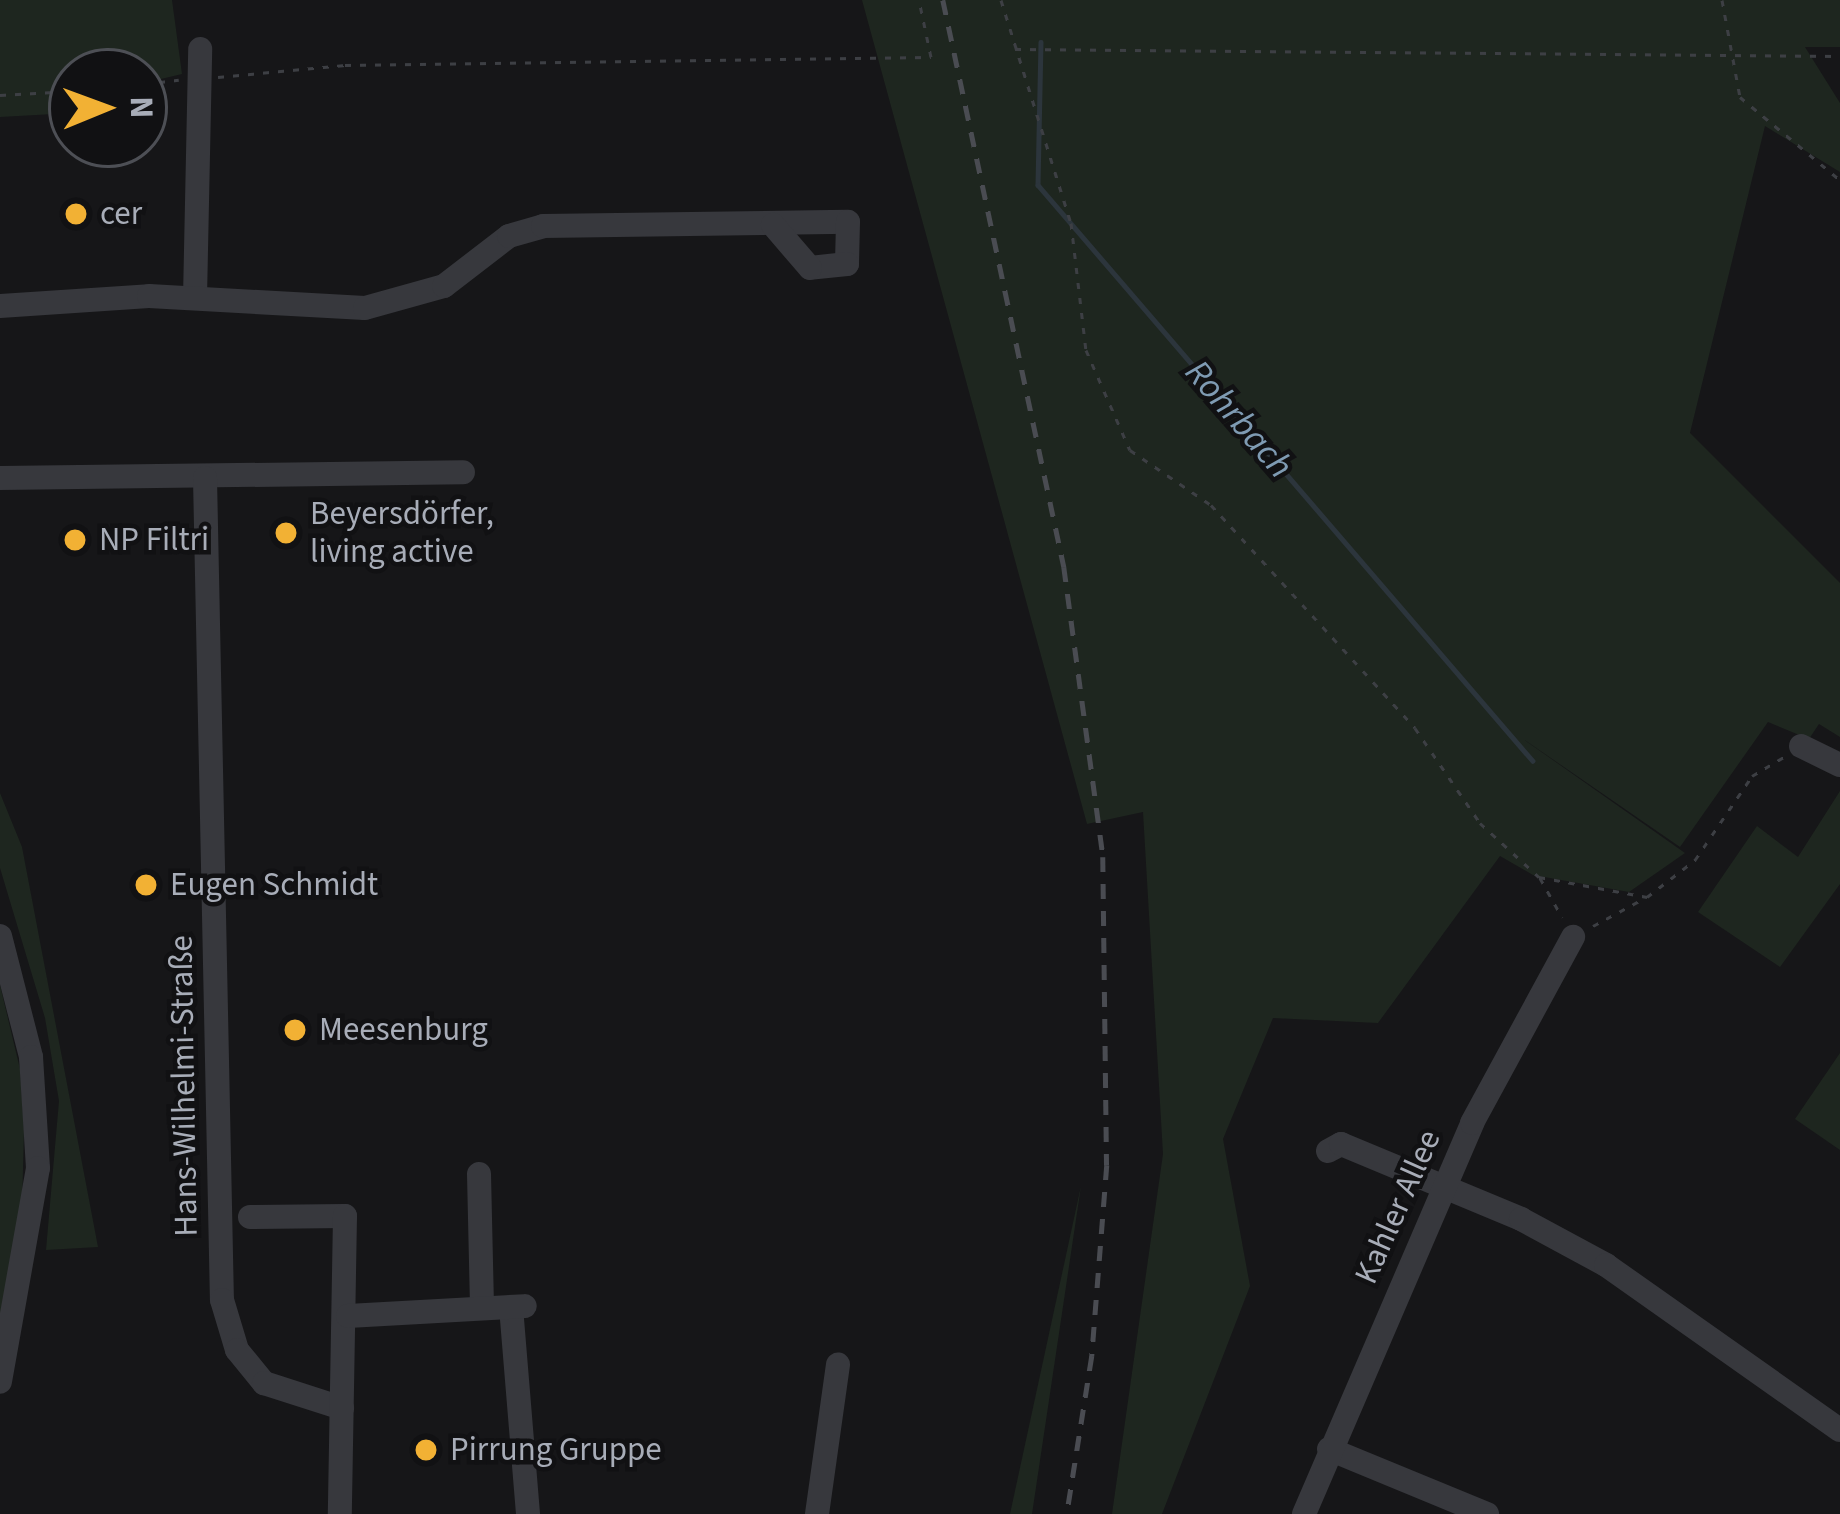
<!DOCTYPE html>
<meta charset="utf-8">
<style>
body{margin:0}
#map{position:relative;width:1840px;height:1514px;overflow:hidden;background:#161618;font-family:"Source Sans 3",sans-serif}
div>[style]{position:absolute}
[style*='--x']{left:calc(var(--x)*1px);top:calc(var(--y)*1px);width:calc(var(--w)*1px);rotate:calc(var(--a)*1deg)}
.green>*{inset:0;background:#1e261f}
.stream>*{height:4.5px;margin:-2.25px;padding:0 2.25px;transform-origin:2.25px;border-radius:2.25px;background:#2c353c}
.path>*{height:3px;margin-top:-1.5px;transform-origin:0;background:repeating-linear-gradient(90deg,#3d3f44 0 6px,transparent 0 15px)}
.minor>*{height:24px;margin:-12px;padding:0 12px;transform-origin:12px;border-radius:12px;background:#37383d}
.rail>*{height:4.5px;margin-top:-2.25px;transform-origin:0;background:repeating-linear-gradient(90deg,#4a4c52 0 15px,transparent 0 27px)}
.dots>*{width:33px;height:33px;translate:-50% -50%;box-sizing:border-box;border:6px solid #111113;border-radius:50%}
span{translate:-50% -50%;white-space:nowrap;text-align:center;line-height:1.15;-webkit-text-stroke:9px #111113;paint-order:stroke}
.poi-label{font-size:33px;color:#a8adb8}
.left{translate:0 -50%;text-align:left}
.street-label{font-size:33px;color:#a8adb8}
.water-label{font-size:36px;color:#7f9bb3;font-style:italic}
.north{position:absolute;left:48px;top:48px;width:120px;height:120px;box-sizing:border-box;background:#111113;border:3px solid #4d4f55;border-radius:50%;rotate:89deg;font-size:33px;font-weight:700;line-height:48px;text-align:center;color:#a8adb8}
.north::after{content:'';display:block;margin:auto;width:42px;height:54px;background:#f2b134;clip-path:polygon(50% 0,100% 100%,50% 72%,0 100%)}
</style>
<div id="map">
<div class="green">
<i style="clip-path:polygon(0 0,172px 0,182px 74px,144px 83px,144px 72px,72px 72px,72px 113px,0 117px)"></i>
<i style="clip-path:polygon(862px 0,1840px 0,1840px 47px,1805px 47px,1840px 103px,1840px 172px,1765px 126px,1690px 433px,1840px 583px,1840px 737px,1819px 724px,1809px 739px,1768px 722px,1680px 847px,1516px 734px,1685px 853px,1629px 892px,1533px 875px,1500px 856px,1378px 1023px,1273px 1018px,1223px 1139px,1250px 1286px,1162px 1514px,1112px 1514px,1163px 1154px,1143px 812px,1087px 824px)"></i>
<i style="clip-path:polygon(1840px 791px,1840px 884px,1780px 967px,1698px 912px,1757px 826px,1798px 857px)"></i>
<i style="clip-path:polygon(0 793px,22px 847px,98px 1247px,46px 1250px,59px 1101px,45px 1018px,0 868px)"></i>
<i style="clip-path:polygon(0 985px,20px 1069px,24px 1129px,22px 1209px,0 1321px)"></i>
<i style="clip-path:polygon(1840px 1053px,1840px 1150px,1795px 1119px)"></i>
<i style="clip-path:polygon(1081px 1186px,1032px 1514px,1010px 1514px)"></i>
</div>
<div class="stream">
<i style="--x:1041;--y:42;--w:143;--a:91.2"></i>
<i style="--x:1038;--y:185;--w:759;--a:49.33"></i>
</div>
<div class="path">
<i style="--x:1001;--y:0;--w:234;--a:72.6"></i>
<i style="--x:1071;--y:223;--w:128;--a:83.3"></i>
<i style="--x:1086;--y:350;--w:109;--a:66.3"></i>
<i style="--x:1130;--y:450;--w:98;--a:34.2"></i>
<i style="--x:1211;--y:505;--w:302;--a:47.5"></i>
<i style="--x:1415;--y:728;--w:115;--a:55.6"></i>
<i style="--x:1480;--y:823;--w:80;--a:42.5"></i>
<i style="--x:1539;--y:877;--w:110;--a:10.5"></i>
<i style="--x:1647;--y:897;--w:61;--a:-37.6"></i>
<i style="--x:1695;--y:860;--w:102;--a:-55.8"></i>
<i style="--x:1752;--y:776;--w:39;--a:-31"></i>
<i style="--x:1722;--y:0;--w:99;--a:79.5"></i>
<i style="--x:1740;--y:97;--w:130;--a:39.7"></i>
<i style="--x:1015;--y:49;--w:825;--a:0.49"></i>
<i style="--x:218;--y:77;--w:128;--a:-5.4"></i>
<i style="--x:345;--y:65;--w:586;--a:-0.78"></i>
<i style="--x:931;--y:57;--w:58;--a:-101.9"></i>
<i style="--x:144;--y:84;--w:35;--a:-7"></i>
<i style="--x:0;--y:95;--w:72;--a:-3.2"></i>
<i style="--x:1540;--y:878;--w:45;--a:60.6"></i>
<i style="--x:1593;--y:926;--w:57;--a:-28.4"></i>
</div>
<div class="minor">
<i style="--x:195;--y:298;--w:249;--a:-88.8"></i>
<i style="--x:0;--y:306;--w:149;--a:-3.8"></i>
<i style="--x:149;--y:296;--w:216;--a:3.2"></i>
<i style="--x:365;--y:308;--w:82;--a:-15.6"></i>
<i style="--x:444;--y:286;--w:82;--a:-37.6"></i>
<i style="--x:509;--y:236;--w:35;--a:-16"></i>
<i style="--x:543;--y:226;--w:305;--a:-0.8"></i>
<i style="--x:848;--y:222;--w:42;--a:91.4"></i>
<i style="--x:847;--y:264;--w:37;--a:174"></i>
<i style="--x:810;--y:268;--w:57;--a:-130.7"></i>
<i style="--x:0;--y:478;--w:463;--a:-0.7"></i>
<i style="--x:205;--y:478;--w:822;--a:88.82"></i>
<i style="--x:222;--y:1300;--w:52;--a:73.3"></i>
<i style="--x:237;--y:1350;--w:43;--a:50.7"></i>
<i style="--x:264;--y:1383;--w:82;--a:17.8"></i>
<i style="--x:1801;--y:746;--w:43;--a:26"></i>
<i style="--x:0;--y:936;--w:125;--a:75.6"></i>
<i style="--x:31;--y:1057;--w:111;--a:86.4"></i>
<i style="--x:38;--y:1168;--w:217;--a:100.1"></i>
<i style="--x:1328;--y:1151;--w:15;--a:-28"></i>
<i style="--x:1341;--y:1144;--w:195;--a:22.6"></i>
<i style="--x:1521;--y:1219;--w:97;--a:28.4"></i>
<i style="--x:1606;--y:1265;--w:286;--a:35.2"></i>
<i style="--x:479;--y:1174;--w:134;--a:88.7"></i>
<i style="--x:250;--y:1217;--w:95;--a:-0.6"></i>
<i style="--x:345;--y:1216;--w:298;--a:91"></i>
<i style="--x:511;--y:1307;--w:208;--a:85.3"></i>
<i style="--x:348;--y:1316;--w:177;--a:-3.2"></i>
<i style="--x:1329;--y:1449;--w:171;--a:22.4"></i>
<i style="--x:817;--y:1514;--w:151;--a:-82"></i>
<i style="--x:1304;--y:1514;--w:426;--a:-66.7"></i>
<i style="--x:1472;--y:1123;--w:212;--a:-61.5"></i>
</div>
<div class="rail">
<i style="--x:943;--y:0;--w:580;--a:77.95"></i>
<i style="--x:1064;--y:567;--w:293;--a:82.3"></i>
<i style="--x:1103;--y:857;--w:308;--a:89.3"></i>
<i style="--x:1107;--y:1165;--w:192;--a:94.5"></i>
<i style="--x:1092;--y:1356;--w:160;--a:99"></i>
</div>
<div class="dots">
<i style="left:76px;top:214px;background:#f2b134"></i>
<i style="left:286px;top:533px;background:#f2b134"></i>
<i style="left:75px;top:540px;background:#f2b134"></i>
<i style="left:146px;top:885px;background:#f2b134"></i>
<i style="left:295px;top:1030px;background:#f2b134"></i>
<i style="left:426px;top:1450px;background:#f2b134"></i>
</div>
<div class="poi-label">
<span class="left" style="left:100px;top:214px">cer</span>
<span class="left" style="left:310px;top:533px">Beyersdörfer,<br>living active</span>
<span class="left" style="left:99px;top:540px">NP Filtri</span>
<span class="left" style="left:170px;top:885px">Eugen Schmidt</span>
<span class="left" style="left:319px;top:1030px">Meesenburg</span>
<span class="left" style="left:450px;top:1450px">Pirrung Gruppe</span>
</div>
<div class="street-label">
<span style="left:184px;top:1086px;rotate:-91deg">Hans-Wilhelmi-Straße</span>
<span style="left:1398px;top:1207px;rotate:-66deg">Kahler Allee</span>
</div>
<div class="water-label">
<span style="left:1239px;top:419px;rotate:49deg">Rohrbach</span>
</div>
<div class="north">N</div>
</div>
